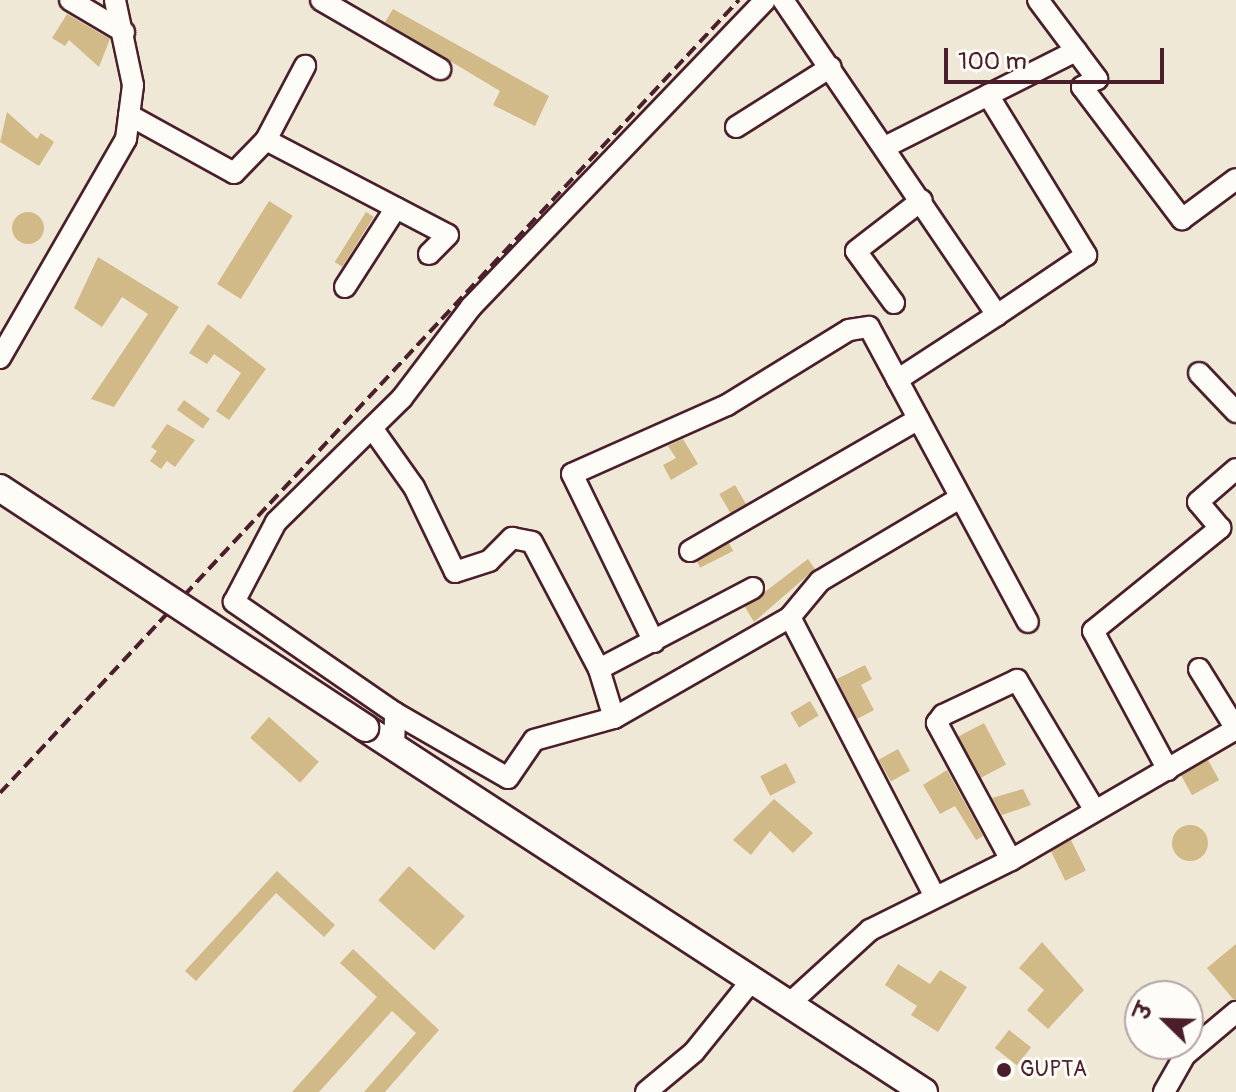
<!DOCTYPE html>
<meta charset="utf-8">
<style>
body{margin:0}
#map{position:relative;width:1236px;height:1092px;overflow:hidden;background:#f0e8d6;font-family:Pangolin,"Playpen Sans Deva",sans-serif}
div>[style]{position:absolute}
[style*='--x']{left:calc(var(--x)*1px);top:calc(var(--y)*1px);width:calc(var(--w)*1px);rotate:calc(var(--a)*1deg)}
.building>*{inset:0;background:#d1b988;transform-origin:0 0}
.round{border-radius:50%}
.roads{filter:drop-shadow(2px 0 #4a1f2b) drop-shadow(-2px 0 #4a1f2b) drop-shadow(0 2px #4a1f2b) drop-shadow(0 -2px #4a1f2b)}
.minor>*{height:20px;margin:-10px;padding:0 10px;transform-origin:10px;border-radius:10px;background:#fdfcf7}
.major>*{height:26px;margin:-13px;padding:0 13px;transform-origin:13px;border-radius:13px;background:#fdfcf7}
.rail>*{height:4px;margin-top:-2px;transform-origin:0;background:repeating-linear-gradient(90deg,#4a1f2b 0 12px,transparent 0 18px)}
.bridges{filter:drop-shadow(2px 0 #4a1f2b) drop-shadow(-2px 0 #4a1f2b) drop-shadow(0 2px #4a1f2b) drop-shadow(0 -2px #4a1f2b)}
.major-bridge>*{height:26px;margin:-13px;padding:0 13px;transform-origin:13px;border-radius:13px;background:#fdfcf7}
.dots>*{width:22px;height:22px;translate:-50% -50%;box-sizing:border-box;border:4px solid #fdfcf7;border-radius:50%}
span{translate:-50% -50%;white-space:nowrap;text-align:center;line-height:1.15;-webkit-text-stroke:6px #fdfcf7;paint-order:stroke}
.poi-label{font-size:22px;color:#4a1f2b}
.left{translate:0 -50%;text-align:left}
.north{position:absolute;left:1124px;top:980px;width:80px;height:80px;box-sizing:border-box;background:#fdfcf7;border:2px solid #b5a4a5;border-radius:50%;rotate:293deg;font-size:22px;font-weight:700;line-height:32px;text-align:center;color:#4a1f2b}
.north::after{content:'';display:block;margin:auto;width:28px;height:36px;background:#4a1f2b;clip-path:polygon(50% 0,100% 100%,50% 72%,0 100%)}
.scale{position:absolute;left:944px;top:48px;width:220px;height:36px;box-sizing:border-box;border:4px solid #4a1f2b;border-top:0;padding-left:10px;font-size:24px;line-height:28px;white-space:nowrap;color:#4a1f2b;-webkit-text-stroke:6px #fdfcf7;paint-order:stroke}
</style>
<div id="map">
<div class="building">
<i style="clip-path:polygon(393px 9px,549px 96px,535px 126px,493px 105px,500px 91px,385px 22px)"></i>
<i style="clip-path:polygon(67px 14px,110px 39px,99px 67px,69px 40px,65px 46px,52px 38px)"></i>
<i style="clip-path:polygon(7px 112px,37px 139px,41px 133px,54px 142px,39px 166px,0 142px)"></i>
<i style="left:269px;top:201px;width:28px;height:98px;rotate:32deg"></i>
<i class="round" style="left:12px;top:212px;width:32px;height:32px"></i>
<i style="left:366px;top:212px;width:9px;height:59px;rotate:32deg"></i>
<i style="clip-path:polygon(98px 257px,179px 307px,114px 407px,91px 399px,148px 314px,122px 297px,102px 327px,74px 308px)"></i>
<i style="clip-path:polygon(208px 324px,266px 369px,229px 420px,216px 411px,241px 373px,214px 354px,207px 364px,189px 353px)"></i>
<i style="left:184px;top:400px;width:32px;height:12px;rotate:36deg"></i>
<i style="clip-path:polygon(167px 424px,195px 440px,175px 467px,167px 461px,161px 469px,150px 461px,157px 451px,151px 447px)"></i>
<i style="clip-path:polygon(683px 439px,698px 464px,671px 480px,663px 465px,676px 458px,668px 446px)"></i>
<i style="left:735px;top:485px;width:22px;height:18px;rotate:60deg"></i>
<i style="left:729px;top:543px;width:9px;height:37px;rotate:63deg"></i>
<i style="clip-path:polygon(808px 559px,815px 569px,754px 622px,745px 607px)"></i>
<i style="clip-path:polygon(865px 665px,872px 679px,861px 685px,874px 710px,857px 719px,837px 679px)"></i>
<i style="left:810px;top:701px;width:17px;height:23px;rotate:59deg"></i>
<i style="left:269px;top:717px;width:67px;height:28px;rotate:42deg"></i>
<i style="left:984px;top:723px;width:47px;height:29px;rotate:62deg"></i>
<i style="left:898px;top:749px;width:25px;height:22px;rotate:61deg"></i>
<i style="left:1208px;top:760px;width:23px;height:31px;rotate:61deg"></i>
<i style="left:786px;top:763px;width:22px;height:29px;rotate:63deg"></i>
<i style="clip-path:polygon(947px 770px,983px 836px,976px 840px,955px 806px,940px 814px,923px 785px)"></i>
<i style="clip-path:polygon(1023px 789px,1031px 805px,1002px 815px,992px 798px)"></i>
<i style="clip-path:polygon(774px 799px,813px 833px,793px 853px,770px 831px,751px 855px,733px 840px)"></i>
<i class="round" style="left:1172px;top:825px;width:36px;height:36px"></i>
<i style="left:1071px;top:840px;width:34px;height:23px;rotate:64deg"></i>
<i style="left:409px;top:866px;width:75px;height:46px;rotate:42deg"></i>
<i style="clip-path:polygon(277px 871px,335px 925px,324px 937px,276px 893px,196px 981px,185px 971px)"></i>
<i style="clip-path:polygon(1042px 942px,1084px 990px,1048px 1029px,1027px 1010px,1044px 990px,1019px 968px)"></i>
<i style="clip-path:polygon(1236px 944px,1236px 999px,1233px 999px,1207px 968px)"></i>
<i style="clip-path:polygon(353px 949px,439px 1030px,385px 1092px,364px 1092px,416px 1033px,392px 1011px,319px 1092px,292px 1092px,377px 997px,340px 963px)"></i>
<i style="clip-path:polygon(898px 964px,930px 984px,940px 970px,967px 987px,938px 1032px,911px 1015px,917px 1006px,885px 985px)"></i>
<i style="left:1009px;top:1030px;width:28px;height:23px;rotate:38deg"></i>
</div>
<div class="roads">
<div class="minor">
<i style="--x:70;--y:0;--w:63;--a:30.7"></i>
<i style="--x:321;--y:0;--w:138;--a:30.1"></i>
<i style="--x:783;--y:0;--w:381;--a:55.8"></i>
<i style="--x:997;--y:315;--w:119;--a:147"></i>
<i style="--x:1038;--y:0;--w:99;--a:53.2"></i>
<i style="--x:1097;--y:79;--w:17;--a:152"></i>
<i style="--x:1082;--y:87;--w:166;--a:52.9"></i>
<i style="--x:1182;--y:219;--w:67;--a:-36.5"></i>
<i style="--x:988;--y:95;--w:188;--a:58.5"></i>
<i style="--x:1086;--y:255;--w:107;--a:146"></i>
<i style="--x:129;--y:115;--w:120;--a:28.9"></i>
<i style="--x:234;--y:173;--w:46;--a:-45.9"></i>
<i style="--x:266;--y:140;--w:205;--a:27.6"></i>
<i style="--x:448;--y:235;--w:27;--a:135"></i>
<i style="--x:736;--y:127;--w:112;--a:-32.3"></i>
<i style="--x:266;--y:140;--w:84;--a:-62.2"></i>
<i style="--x:885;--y:147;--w:214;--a:-26.7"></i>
<i style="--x:345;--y:287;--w:94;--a:-57.2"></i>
<i style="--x:894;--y:303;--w:64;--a:-126.2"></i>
<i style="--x:856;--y:251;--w:83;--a:-37.7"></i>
<i style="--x:0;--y:358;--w:253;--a:-60.1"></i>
<i style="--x:126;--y:139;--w:54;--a:-82.6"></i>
<i style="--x:133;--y:85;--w:87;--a:-102"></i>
<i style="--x:1199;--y:373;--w:54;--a:46.5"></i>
<i style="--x:372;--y:428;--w:72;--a:54.6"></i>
<i style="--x:414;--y:487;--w:94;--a:64.2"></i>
<i style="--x:455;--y:572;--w:36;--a:-18"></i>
<i style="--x:489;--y:561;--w:33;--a:-45"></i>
<i style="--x:512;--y:538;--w:20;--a:11"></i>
<i style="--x:532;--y:542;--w:144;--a:62.2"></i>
<i style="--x:599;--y:669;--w:51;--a:73"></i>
<i style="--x:614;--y:718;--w:203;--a:-29.8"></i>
<i style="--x:790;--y:617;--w:47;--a:-50.2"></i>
<i style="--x:820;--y:581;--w:163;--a:-30.7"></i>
<i style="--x:690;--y:551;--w:264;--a:-30"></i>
<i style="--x:790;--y:617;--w:313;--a:62.6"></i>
<i style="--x:654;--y:642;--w:187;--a:-116"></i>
<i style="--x:572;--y:474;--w:170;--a:-24"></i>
<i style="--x:727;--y:405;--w:143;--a:-31.6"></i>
<i style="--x:849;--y:330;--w:20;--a:-9"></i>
<i style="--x:869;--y:327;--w:335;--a:61.7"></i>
<i style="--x:599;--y:669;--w:174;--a:-27.7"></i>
<i style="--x:1199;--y:669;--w:70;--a:58.3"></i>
<i style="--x:395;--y:713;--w:130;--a:29.9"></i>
<i style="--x:508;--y:778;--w:46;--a:-55.6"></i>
<i style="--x:534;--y:740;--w:83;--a:-15.4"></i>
<i style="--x:394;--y:747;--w:34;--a:-88"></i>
<i style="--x:395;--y:713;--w:196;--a:-145.4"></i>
<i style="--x:234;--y:602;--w:90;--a:-62.3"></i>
<i style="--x:276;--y:522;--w:177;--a:-44.5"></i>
<i style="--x:402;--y:398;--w:114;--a:-52.8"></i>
<i style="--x:471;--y:307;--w:425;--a:-46.2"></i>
<i style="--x:1168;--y:770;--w:158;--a:-118.3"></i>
<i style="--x:1093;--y:631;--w:164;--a:-39"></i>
<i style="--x:1220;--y:528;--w:34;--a:-130"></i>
<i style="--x:1198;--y:502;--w:50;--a:-41"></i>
<i style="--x:1011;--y:860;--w:156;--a:-118.4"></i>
<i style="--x:937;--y:723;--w:10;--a:-53"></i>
<i style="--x:943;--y:715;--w:82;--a:-25.3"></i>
<i style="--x:1017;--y:680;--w:152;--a:59.2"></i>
<i style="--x:789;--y:1004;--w:110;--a:-42.4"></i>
<i style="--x:870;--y:930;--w:157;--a:-26.4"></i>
<i style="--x:1011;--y:860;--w:260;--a:-30.2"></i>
<i style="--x:646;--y:1092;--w:62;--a:-39.8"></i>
<i style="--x:694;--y:1052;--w:92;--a:-51.1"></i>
<i style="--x:1164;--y:1092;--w:43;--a:-60.4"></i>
<i style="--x:1185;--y:1055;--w:67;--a:-40.1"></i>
</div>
<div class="major">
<i style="--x:365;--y:728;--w:667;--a:33.07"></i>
</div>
</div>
<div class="rail">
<i style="--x:0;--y:793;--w:1084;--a:-47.02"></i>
</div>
<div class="bridges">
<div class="major-bridge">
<i style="--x:0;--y:488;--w:437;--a:33.3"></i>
</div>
</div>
<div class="dots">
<i style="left:1004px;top:1070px;background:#4a1f2b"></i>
</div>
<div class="poi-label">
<span class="left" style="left:1020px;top:1070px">GUPTA</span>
</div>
<div class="north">उ</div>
<div class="scale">100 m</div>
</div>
